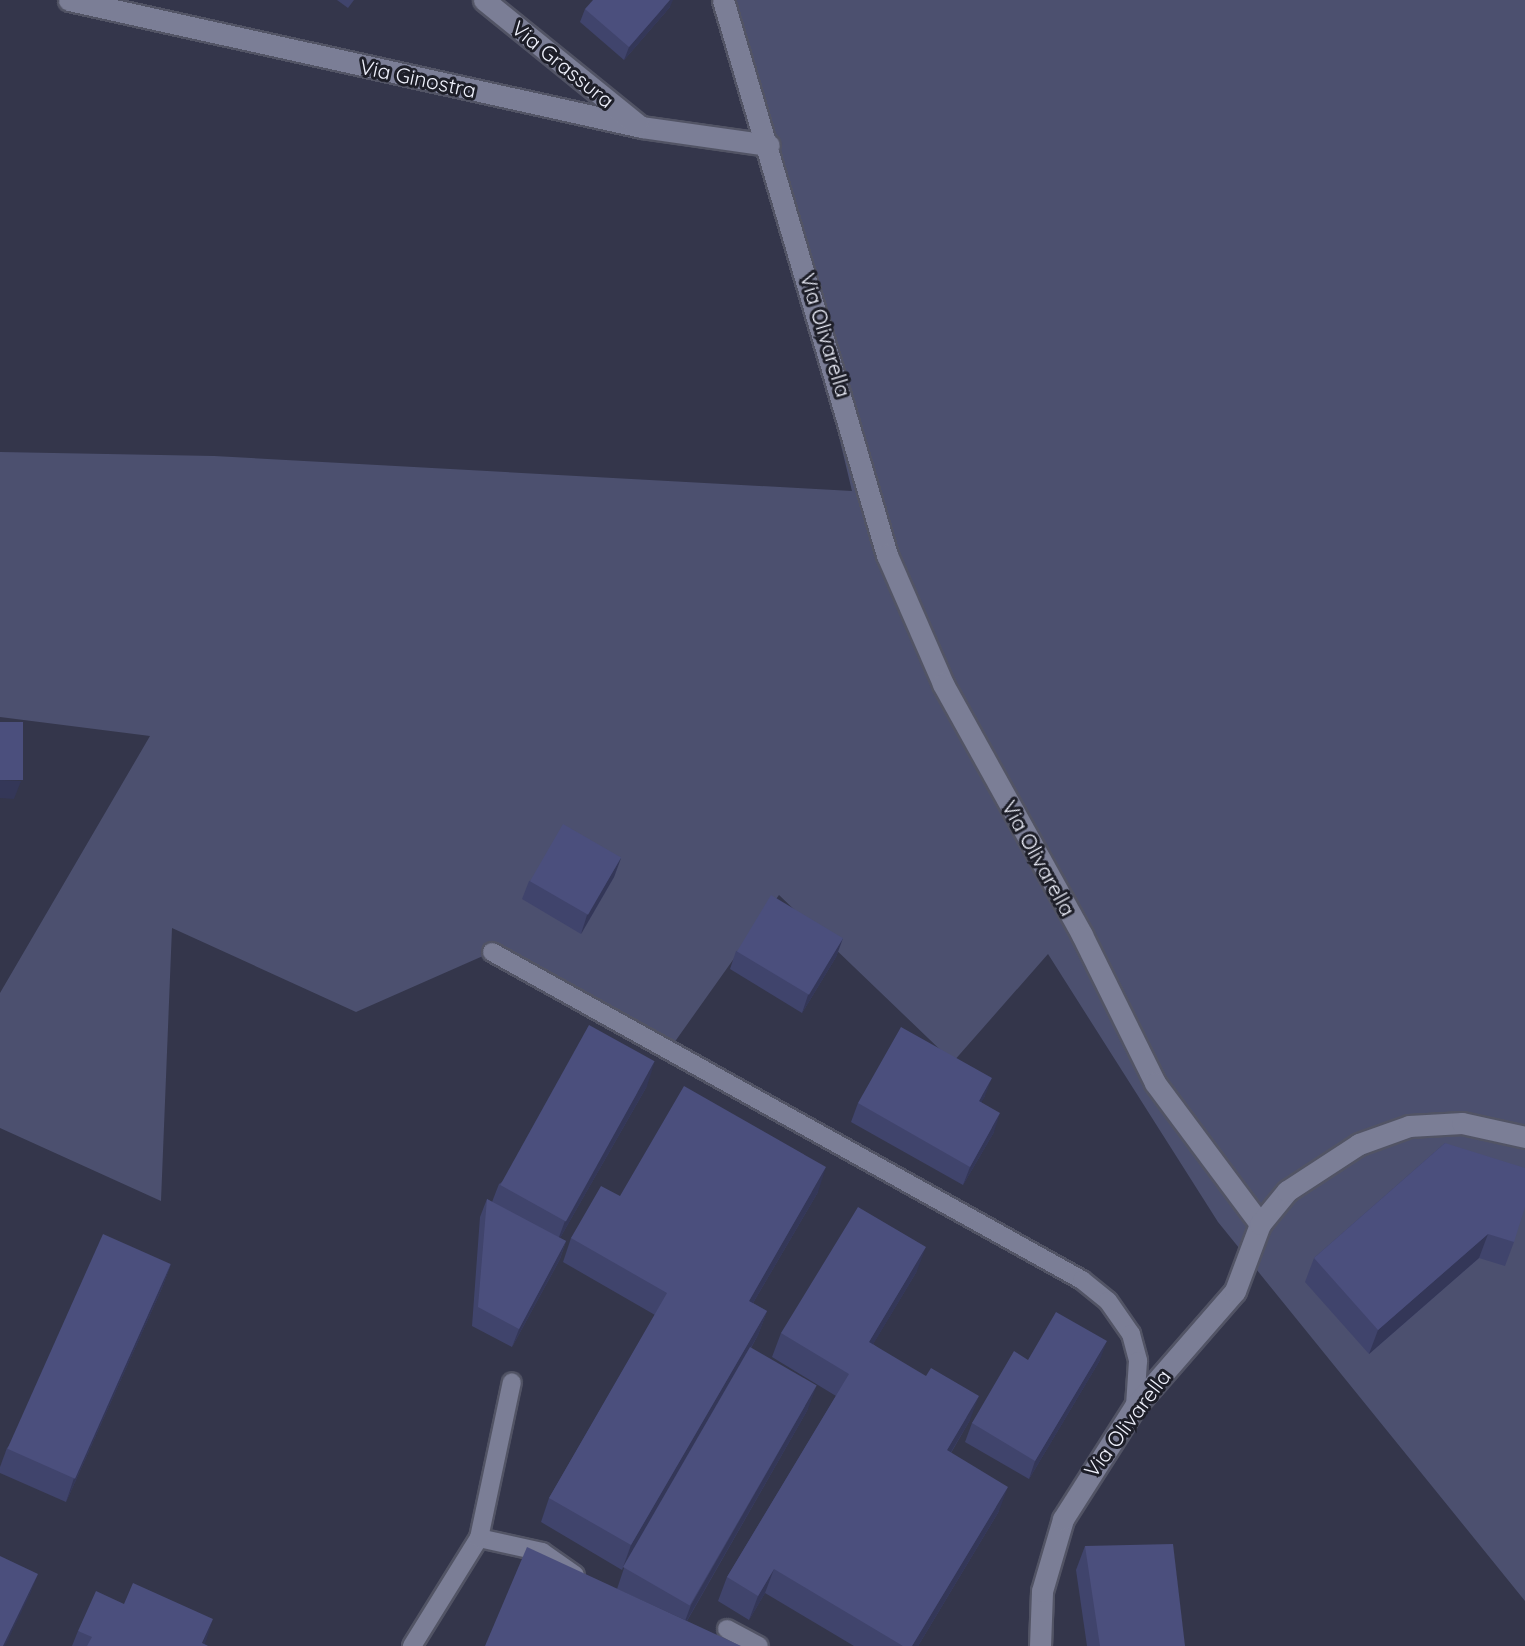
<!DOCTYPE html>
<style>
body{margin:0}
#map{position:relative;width:1525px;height:1646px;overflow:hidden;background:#34364b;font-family:Quicksand,sans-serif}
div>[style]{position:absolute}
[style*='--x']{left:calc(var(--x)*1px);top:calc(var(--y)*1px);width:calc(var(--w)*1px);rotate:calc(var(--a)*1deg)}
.green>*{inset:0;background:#4c506f}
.roads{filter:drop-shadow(2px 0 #525465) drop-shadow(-2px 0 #525465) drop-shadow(0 2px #525465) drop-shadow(0 -2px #525465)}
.lane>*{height:18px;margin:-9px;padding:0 9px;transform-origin:9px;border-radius:9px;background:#7b7e96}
.street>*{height:21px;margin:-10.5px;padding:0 10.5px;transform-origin:10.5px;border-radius:10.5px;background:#7b7e96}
.wall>*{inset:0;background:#40446c}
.shaded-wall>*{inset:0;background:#343758}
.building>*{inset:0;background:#4b4f7d;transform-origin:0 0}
span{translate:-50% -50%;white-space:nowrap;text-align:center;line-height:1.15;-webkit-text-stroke:6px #1d1e28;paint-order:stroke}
.street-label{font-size:21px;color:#f0f2fd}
</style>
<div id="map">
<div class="green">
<i style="clip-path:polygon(723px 0,1525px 0,1525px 1601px,1218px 1222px,1048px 954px,953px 1062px,779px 895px,669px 1050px,492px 952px,356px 1012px,172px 928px,161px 1201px,0 1128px,0 993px,150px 736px,0 717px,0 452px,214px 456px,852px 491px,769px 145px)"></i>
</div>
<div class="roads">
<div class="lane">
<i style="--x:492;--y:952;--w:675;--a:29.07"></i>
<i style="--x:1082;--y:1280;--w:33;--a:39"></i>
<i style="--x:1108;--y:1301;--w:40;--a:55.1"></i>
<i style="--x:1131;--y:1334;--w:28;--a:75"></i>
<i style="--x:1138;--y:1361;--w:45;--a:93.8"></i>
<i style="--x:479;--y:1538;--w:65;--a:12.5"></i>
<i style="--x:542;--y:1552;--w:40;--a:34.9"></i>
<i style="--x:727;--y:1629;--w:36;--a:28"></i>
<i style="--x:412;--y:1646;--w:127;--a:-58.2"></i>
<i style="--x:479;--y:1538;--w:159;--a:-78.1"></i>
</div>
<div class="street">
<i style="--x:69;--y:0;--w:587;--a:12.5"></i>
<i style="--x:642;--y:127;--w:128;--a:8.1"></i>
<i style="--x:484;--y:0;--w:197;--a:39"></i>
<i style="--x:723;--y:0;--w:579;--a:73.54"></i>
<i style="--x:887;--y:555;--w:141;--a:66.5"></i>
<i style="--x:943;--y:684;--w:287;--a:61"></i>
<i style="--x:1082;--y:935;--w:165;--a:63.7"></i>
<i style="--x:1155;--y:1083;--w:176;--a:53.3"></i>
<i style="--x:1040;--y:1646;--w:55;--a:-87.9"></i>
<i style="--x:1042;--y:1591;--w:75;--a:-73.7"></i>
<i style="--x:1063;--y:1519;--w:134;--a:-57.5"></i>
<i style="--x:1135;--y:1406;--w:152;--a:-49"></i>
<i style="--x:1235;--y:1291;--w:72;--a:-69.5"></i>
<i style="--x:1260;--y:1224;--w:43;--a:-50.7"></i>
<i style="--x:1287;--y:1191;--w:86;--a:-33.1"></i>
<i style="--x:1359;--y:1144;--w:53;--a:-19.8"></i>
<i style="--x:1409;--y:1126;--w:53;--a:-3.2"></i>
<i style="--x:1462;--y:1123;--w:65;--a:12.5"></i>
</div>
</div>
<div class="wall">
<i style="clip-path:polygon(337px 0,354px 0,348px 8px)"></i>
<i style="clip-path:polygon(670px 7px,624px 60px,580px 22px,585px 9px)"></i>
<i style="clip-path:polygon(621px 858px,614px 877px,581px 934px,522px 899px,529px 881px)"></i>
<i style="clip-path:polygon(843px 938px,836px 957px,802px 1013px,730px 969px,736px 951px)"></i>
<i style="clip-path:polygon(647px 1086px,560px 1238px,566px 1241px,560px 1259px,512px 1347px,472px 1326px,480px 1217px,487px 1199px,492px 1202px,499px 1184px)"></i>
<i style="clip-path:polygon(985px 1096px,981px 1102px,994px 1132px,963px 1185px,851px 1122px,858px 1103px)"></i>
<i style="clip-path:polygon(1445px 1143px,1514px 1242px,1505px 1266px,1479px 1258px,1369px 1354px,1305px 1282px,1314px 1258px)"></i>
<i style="clip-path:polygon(818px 1192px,753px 1303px,767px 1311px,758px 1335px,751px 1348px,808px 1409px,687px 1621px,617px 1589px,624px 1568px,711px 1416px,622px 1570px,541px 1522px,549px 1498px,655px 1315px,563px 1262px,571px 1238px,620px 1196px)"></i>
<i style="clip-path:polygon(171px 1264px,162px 1288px,66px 1502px,0 1473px,0 1467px,7px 1448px)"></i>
<i style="clip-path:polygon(917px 1271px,873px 1344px,970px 1420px,951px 1453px,999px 1511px,918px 1646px,854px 1646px,765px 1593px,749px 1620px,718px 1601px,727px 1577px,836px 1396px,772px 1357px,781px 1333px)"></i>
<i style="clip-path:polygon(1028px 1360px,1100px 1360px,1029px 1479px,965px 1442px,972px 1423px)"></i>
<i style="clip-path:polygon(1085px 1546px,1185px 1646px,1087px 1646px,1076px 1570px)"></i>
<i style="clip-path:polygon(78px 1631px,204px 1644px,208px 1646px,72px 1646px)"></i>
</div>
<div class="shaded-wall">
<i style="clip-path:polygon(670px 0,673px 0,670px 7px,624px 60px,629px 47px)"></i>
<i style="clip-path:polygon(0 780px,21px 781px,14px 799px,0 798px)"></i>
<i style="clip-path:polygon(621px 858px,614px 877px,581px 934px,587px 915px)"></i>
<i style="clip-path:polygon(843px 938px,836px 957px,802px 1013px,808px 995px)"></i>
<i style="clip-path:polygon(655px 1061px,647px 1086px,556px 1245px,565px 1221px)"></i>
<i style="clip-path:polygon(992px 1078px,985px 1096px,972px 1119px,979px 1101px)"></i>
<i style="clip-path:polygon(1000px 1113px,994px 1132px,963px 1185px,970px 1167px)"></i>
<i style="clip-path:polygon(826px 1167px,818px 1192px,740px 1325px,749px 1301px)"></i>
<i style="clip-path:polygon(1488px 1234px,1479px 1258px,1369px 1354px,1378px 1330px)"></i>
<i style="clip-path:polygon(566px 1241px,560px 1259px,512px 1347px,519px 1329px)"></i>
<i style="clip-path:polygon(926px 1247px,917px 1271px,860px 1366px,869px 1342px)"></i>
<i style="clip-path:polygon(171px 1264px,162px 1288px,66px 1502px,74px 1478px)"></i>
<i style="clip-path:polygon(767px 1311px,758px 1335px,622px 1570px,631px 1545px)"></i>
<i style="clip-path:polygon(1107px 1341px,1100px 1360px,1029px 1479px,1035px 1461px)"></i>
<i style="clip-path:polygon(817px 1385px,808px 1409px,682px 1629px,691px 1605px)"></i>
<i style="clip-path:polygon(979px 1396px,970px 1420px,938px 1474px,947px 1450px)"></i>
<i style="clip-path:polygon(1008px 1487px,999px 1511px,918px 1646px,912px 1646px)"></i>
<i style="clip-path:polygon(774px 1569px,765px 1593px,749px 1620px,758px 1596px)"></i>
<i style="clip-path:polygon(38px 1574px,31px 1592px,5px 1646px,3px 1646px)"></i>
<i style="clip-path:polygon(213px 1619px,205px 1644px,203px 1646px,201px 1646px)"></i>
</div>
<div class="building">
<i style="clip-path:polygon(593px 0,670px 0,629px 47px,585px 9px)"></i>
<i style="left:0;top:722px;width:23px;height:58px"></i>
<i style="left:563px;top:824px;width:67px;height:66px;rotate:30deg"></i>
<i style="left:771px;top:895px;width:84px;height:66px;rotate:31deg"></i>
<i style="left:589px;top:1025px;width:75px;height:183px;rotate:29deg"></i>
<i style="clip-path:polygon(901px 1027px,992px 1078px,979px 1101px,1000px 1113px,970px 1167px,858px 1103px)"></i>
<i style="clip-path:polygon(684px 1086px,826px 1167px,749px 1301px,767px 1311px,631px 1545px,549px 1498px,667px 1293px,571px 1238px,601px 1186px,620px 1196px)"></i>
<i style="clip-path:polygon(1445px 1143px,1525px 1168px,1525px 1207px,1514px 1242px,1488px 1234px,1378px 1330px,1314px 1258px)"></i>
<i style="clip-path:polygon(487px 1199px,566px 1241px,519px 1329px,478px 1307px)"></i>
<i style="clip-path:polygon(858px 1207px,926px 1247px,869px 1342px,926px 1376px,931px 1368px,979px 1396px,947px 1450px,1008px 1487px,912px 1646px,903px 1646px,774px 1569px,758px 1596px,727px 1577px,849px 1374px,781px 1333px)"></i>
<i style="left:103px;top:1234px;width:74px;height:235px;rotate:24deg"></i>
<i style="clip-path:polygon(1056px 1312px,1107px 1341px,1035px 1461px,972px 1423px,1014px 1351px,1028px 1360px)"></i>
<i style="left:750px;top:1347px;width:77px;height:254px;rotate:30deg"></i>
<i style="clip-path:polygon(1173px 1544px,1185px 1646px,1100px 1646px,1085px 1546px)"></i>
<i style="clip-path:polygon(527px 1547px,741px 1646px,485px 1646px)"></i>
<i style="clip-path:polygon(0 1556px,38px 1574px,3px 1646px,0 1646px)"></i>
<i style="clip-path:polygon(133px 1583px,213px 1619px,202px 1643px,208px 1646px,87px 1646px,92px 1637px,78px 1631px,96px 1591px,124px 1604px)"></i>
</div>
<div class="street-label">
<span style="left:563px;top:64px;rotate:39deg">Via Grassura</span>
<span style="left:418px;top:78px;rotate:12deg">Via Ginostra</span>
<span style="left:826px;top:335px;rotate:73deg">Via Olivarella</span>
<span style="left:1039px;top:858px;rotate:61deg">Via Olivarella</span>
<span style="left:1127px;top:1423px;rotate:-53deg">Via Olivarella</span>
</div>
</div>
